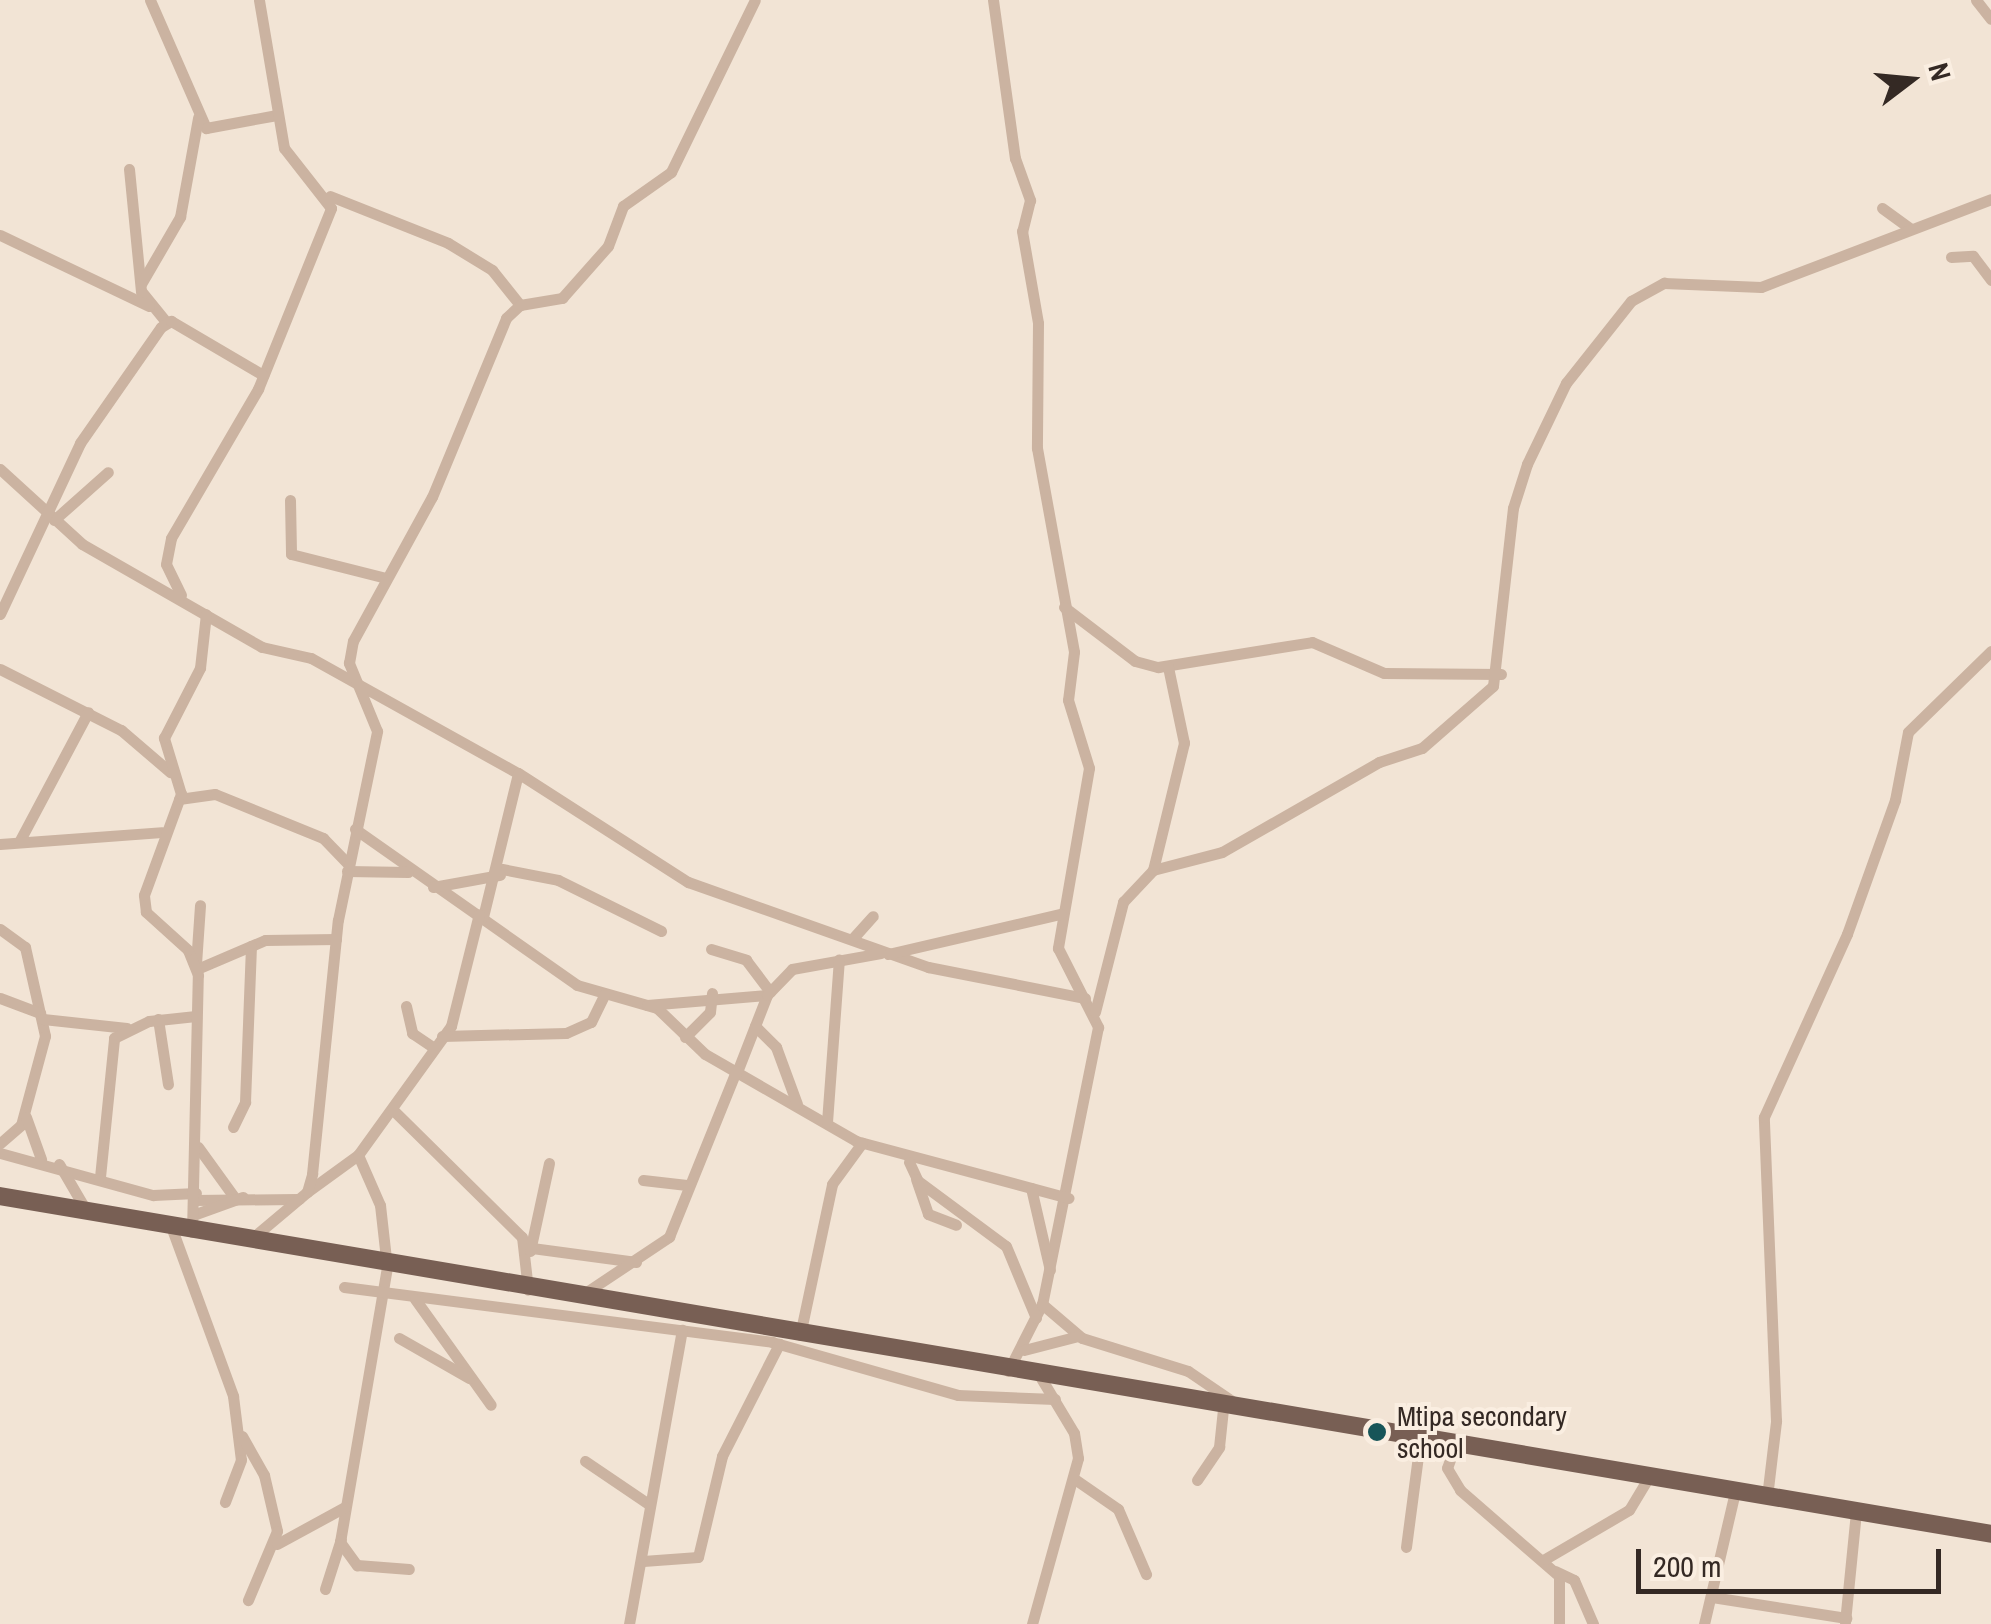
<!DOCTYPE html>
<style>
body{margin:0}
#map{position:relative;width:1991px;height:1624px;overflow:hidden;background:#f2e4d5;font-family:"Archivo Narrow",sans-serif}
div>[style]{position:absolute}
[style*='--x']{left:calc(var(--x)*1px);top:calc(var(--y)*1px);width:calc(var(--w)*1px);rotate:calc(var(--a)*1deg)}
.minor>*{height:11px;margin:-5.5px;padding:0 5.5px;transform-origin:5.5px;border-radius:5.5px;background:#cbb3a1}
.primary>*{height:18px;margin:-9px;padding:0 9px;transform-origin:9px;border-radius:9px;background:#785f54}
.dots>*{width:28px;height:28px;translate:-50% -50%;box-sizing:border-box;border:5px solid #faeee1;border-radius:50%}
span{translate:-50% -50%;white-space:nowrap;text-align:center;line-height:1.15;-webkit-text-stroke:8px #faeee1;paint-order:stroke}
.poi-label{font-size:28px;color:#342924}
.left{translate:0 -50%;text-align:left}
.north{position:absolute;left:1861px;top:30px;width:100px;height:100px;-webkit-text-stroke:8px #faeee1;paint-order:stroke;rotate:74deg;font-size:28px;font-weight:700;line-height:40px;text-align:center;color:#342924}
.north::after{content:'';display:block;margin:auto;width:35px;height:45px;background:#342924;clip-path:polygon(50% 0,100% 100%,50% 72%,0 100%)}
.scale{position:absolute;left:1636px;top:1549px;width:305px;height:45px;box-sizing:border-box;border:5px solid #342924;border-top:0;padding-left:12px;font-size:30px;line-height:35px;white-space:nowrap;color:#342924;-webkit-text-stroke:8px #faeee1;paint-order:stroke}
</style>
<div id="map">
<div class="minor">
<i style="--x:150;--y:0;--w:140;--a:66.4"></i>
<i style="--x:206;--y:128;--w:72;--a:-10.4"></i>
<i style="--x:993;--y:0;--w:160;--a:82.1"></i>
<i style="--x:1015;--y:158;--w:45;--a:70.3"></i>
<i style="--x:1030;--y:200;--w:32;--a:104"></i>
<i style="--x:1022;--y:231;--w:93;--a:80.1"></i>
<i style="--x:1038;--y:323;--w:125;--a:90.5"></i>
<i style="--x:1037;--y:448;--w:207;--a:79.7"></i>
<i style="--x:1074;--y:652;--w:48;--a:97.1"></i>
<i style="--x:1068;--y:700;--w:71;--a:72.8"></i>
<i style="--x:1089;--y:768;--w:183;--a:99.8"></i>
<i style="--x:1058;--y:948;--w:89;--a:63.1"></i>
<i style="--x:1098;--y:1027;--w:283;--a:101.4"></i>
<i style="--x:1042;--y:1304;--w:75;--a:116.9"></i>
<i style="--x:1976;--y:0;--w:24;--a:52"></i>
<i style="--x:129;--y:169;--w:123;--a:84.4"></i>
<i style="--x:141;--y:291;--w:40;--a:51"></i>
<i style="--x:330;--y:196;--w:127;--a:21.7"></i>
<i style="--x:448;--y:243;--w:52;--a:31.5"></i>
<i style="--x:492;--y:270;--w:45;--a:51.3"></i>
<i style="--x:1882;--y:208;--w:34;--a:36"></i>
<i style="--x:0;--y:235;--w:165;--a:25.5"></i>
<i style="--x:1951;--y:257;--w:22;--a:-3"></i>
<i style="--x:1973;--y:256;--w:30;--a:53"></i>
<i style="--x:141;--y:284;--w:78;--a:-59.8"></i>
<i style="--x:180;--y:217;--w:101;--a:-79.7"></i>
<i style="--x:0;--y:469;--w:111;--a:42.4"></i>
<i style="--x:82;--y:544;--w:207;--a:29.8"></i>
<i style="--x:262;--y:647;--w:50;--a:12.7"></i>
<i style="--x:311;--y:658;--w:237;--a:29.1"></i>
<i style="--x:518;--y:773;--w:202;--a:32.7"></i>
<i style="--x:688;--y:882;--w:255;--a:19.5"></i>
<i style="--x:928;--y:967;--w:160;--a:11.2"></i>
<i style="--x:290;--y:500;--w:54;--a:88.9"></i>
<i style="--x:291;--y:554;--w:98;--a:14.2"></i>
<i style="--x:54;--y:520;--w:72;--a:-41.6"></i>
<i style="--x:181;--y:595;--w:34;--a:-116"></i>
<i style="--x:166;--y:564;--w:26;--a:-79"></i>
<i style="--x:171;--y:538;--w:173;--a:-59.7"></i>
<i style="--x:258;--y:389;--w:195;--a:-68"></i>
<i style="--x:331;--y:208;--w:76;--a:-128.1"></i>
<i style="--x:284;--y:148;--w:150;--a:-99.6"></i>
<i style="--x:1064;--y:607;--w:89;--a:37.3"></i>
<i style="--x:1135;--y:661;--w:24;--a:15"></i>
<i style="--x:1158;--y:667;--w:156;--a:-9.2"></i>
<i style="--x:1312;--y:642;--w:78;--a:23.3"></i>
<i style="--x:1384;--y:673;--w:117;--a:0.5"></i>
<i style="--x:0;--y:614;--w:189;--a:-64.9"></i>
<i style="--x:80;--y:443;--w:141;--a:-55.1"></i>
<i style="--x:161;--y:327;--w:12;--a:-31"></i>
<i style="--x:171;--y:321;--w:107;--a:30.4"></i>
<i style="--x:0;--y:669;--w:136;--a:26.8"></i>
<i style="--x:121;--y:730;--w:65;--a:40.6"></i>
<i style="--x:179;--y:799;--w:36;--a:-8"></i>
<i style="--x:215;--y:794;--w:117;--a:22.2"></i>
<i style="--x:323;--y:838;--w:36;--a:46"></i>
<i style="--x:355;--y:829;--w:271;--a:35.1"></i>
<i style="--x:577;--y:985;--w:83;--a:16"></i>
<i style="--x:657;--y:1008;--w:66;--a:43.8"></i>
<i style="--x:705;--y:1054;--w:174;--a:29.9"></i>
<i style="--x:856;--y:1141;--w:220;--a:15"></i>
<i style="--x:19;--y:842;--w:147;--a:-62"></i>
<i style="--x:0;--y:844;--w:162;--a:-4.2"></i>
<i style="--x:502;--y:869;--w:57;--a:11.1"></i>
<i style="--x:558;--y:880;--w:115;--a:26.3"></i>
<i style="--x:1153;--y:870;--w:71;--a:-14.6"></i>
<i style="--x:1222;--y:852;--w:181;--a:-29.8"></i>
<i style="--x:1379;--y:762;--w:45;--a:-18"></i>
<i style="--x:1422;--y:748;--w:94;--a:-41.1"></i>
<i style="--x:1493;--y:686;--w:179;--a:-83.6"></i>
<i style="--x:1513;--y:508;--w:46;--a:-72.3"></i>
<i style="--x:1527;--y:464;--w:90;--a:-64.3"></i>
<i style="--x:1566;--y:383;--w:105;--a:-51.6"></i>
<i style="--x:1631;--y:301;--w:38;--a:-29"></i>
<i style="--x:1664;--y:283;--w:97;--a:2.4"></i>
<i style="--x:1761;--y:287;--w:246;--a:-20.9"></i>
<i style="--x:347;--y:871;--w:61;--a:0.9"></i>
<i style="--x:433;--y:887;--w:68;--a:-10.2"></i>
<i style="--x:483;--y:917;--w:148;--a:-76.3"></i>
<i style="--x:0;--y:929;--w:31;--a:36"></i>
<i style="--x:25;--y:947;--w:91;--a:77.3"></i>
<i style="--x:45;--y:1036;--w:92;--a:105.1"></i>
<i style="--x:21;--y:1125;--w:28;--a:139"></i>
<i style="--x:854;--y:937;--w:28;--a:-48"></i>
<i style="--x:711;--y:949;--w:37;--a:17"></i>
<i style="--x:746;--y:960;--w:40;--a:53"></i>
<i style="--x:888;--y:954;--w:177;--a:-13.1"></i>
<i style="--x:196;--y:964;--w:59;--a:-86.1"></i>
<i style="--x:197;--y:969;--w:74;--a:-23.1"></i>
<i style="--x:265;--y:940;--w:71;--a:-0.8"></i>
<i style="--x:0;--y:998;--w:43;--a:20.6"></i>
<i style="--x:647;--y:1005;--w:120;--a:-4.8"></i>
<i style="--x:406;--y:1006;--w:28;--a:77"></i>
<i style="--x:412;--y:1033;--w:25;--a:34"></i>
<i style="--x:1095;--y:1012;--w:114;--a:-75.7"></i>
<i style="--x:1123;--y:902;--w:44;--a:-46.8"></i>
<i style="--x:1153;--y:870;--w:131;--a:-76.3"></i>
<i style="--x:1184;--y:743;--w:78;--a:-101.9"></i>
<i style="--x:43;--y:1019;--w:84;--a:6.1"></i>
<i style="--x:158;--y:1019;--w:66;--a:81.3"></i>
<i style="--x:755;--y:1026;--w:30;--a:45"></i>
<i style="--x:776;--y:1047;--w:61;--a:69.8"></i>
<i style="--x:442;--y:1036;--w:124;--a:-1.4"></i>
<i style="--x:566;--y:1033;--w:27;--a:-24"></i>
<i style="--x:591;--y:1022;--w:30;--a:-64"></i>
<i style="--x:685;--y:1037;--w:35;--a:-45"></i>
<i style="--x:710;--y:1012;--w:19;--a:-84"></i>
<i style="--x:737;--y:1072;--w:83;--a:-68.7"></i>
<i style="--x:767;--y:995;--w:36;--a:-46"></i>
<i style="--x:792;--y:969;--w:90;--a:-10.2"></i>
<i style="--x:392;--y:1109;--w:182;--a:44.6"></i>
<i style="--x:522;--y:1237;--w:53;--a:83.5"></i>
<i style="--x:26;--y:1117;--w:45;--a:70.3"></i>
<i style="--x:827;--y:1122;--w:163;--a:-85.8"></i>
<i style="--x:233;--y:1127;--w:28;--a:-64"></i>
<i style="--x:245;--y:1102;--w:156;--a:-87.8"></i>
<i style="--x:198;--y:1147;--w:62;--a:54.2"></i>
<i style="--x:0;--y:1153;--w:159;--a:15.4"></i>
<i style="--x:153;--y:1195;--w:43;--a:-2.7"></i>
<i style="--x:358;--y:1155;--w:55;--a:66.3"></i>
<i style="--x:380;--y:1205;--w:62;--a:83.6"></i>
<i style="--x:387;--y:1267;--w:279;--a:99.7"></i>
<i style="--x:340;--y:1542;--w:29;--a:54"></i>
<i style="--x:357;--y:1565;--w:52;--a:4.4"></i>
<i style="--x:909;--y:1162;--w:21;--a:65"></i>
<i style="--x:918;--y:1181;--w:109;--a:36.5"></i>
<i style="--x:1006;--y:1246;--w:78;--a:67.4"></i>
<i style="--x:59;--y:1164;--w:56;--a:59.7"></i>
<i style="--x:100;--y:1177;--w:140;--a:-84.2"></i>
<i style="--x:114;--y:1038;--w:39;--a:-26"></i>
<i style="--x:149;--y:1021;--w:47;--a:-6.1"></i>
<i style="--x:916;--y:1179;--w:37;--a:71"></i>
<i style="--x:928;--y:1214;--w:30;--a:21"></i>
<i style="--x:643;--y:1180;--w:44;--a:6.5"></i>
<i style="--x:1031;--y:1188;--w:84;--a:77"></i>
<i style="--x:307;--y:1192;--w:63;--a:-36"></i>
<i style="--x:358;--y:1155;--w:159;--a:-54.2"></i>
<i style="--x:451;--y:1026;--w:115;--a:-76"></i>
<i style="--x:195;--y:1200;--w:104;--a:-0.6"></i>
<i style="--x:193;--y:1215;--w:53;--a:-19.8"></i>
<i style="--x:172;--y:1229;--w:178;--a:69.9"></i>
<i style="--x:233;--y:1396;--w:64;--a:82.9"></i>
<i style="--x:241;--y:1460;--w:45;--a:110.9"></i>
<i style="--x:192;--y:1232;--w:257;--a:-88.7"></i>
<i style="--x:198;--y:975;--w:27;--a:-112"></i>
<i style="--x:188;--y:950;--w:57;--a:-137.9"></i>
<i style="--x:146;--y:912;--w:17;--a:-97"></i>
<i style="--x:144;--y:895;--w:108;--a:-69.9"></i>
<i style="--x:181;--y:794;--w:59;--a:-106.9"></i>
<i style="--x:164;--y:738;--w:79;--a:-62.8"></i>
<i style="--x:200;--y:668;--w:54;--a:-83.7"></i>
<i style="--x:250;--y:1240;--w:75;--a:-40.1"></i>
<i style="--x:307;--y:1192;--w:19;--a:-74"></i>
<i style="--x:312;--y:1174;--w:255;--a:-84.2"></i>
<i style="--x:338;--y:920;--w:193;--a:-78.3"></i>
<i style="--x:377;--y:731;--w:74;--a:-112.4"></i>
<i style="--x:349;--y:663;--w:22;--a:-80"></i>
<i style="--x:353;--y:641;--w:164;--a:-61.3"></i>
<i style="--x:432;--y:497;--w:194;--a:-67.5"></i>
<i style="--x:506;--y:318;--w:19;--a:-43"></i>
<i style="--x:520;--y:305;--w:43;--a:-9.5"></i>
<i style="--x:562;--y:298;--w:69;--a:-48.5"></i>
<i style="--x:608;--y:246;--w:43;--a:-69.4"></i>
<i style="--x:623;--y:206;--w:59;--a:-35.3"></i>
<i style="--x:671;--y:172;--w:191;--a:-64"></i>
<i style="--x:532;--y:1248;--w:105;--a:7.7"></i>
<i style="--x:530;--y:1251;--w:90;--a:-77.8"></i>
<i style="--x:344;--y:1287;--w:432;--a:7.3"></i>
<i style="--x:772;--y:1342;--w:193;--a:15.9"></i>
<i style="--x:958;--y:1395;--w:97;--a:2.4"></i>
<i style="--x:582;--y:1295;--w:105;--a:-33.7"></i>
<i style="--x:669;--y:1237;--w:179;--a:-68"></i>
<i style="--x:415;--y:1299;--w:130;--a:54.4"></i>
<i style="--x:1042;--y:1304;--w:52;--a:40.4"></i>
<i style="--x:1082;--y:1338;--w:111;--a:17.3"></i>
<i style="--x:1188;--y:1371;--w:60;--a:34.2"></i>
<i style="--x:800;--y:1335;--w:154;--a:-78"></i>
<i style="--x:832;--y:1184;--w:51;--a:-53.8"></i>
<i style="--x:399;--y:1338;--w:81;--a:29.7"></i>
<i style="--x:1024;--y:1350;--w:56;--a:-14.5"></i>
<i style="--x:242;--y:1436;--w:45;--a:60.6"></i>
<i style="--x:264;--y:1475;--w:57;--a:76.9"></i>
<i style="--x:277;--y:1531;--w:75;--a:112.8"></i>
<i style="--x:1455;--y:1446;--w:23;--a:110"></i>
<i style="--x:1447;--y:1468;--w:26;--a:59"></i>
<i style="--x:1460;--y:1490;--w:131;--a:41"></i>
<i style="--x:1559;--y:1576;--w:48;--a:90"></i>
<i style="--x:585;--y:1461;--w:78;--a:34.1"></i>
<i style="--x:1076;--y:1480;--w:51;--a:34.6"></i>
<i style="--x:1118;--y:1509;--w:71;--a:66.7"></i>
<i style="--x:1197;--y:1480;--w:40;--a:-56"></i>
<i style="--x:1219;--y:1447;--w:39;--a:-84"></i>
<i style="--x:1767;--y:1497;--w:77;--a:-83.2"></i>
<i style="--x:1776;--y:1421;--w:304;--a:-92.3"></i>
<i style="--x:1764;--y:1117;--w:201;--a:-65.6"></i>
<i style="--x:1847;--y:934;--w:142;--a:-70.3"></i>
<i style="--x:1895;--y:800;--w:69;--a:-79.2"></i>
<i style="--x:1908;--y:732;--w:116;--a:-44.3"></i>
<i style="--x:277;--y:1544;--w:77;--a:-28.6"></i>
<i style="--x:1406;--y:1547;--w:108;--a:-82.5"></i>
<i style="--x:1545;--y:1559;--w:97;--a:-30.3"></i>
<i style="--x:1629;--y:1510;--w:37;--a:-59"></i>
<i style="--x:643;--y:1561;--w:55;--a:-4.2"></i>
<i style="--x:698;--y:1557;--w:104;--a:-76.6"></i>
<i style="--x:722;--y:1456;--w:126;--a:-63"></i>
<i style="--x:1555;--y:1571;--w:21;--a:25"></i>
<i style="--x:1574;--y:1580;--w:48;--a:66.6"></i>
<i style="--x:325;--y:1589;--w:52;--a:-72.3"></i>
<i style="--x:1712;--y:1597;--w:136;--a:8.9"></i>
<i style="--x:1845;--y:1622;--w:111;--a:-84.3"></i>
<i style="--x:629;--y:1624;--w:299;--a:-79.8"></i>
<i style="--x:1032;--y:1624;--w:172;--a:-74.5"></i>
<i style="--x:1078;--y:1458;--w:25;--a:-99"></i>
<i style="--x:1074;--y:1433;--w:64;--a:-121"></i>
<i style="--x:1704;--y:1624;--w:136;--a:-76.8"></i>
</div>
<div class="primary">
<i style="--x:0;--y:1196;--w:2019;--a:9.63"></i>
</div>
<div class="dots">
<i style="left:1377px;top:1432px;background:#175558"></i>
</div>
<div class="poi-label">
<span class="left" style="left:1397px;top:1432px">Mtipa secondary<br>school</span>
</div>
<div class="north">N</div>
<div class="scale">200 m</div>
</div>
